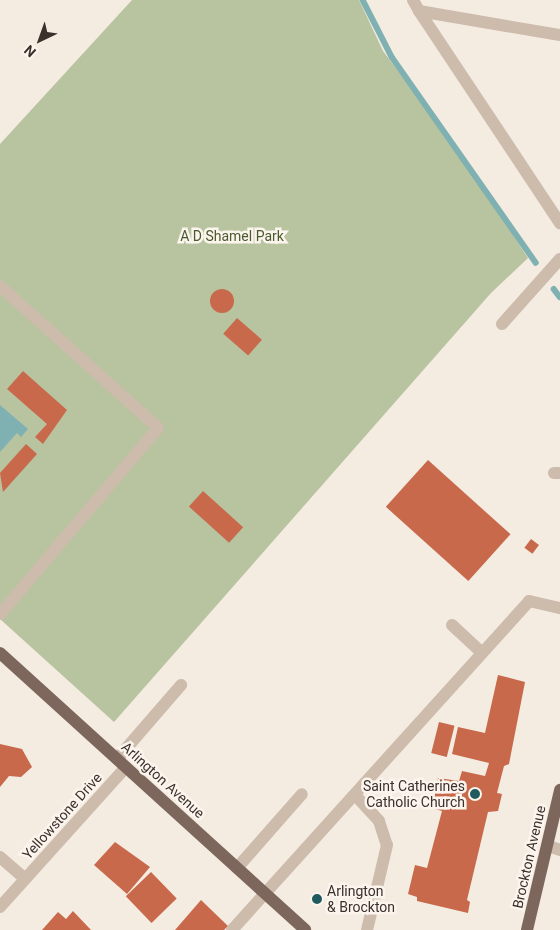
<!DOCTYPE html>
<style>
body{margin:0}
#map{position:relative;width:560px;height:930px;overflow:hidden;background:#f4ebe1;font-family:Roboto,sans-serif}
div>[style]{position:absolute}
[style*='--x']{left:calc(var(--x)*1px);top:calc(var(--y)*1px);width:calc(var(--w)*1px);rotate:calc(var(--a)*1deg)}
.green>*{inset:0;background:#b8c4a0}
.water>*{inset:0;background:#7fb0b2}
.stream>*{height:5.5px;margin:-2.75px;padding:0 2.75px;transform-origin:2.75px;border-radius:2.75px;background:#7fb0b2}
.building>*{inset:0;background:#c8694b;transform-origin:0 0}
.round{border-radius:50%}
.minor>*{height:12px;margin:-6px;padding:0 6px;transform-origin:6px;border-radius:6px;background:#cdbbac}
.major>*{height:12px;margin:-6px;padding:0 6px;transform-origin:6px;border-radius:6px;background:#7d675c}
.dots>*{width:14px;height:14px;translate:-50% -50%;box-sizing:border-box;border:2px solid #fbf5ee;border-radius:50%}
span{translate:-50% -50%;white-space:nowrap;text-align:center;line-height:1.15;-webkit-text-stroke:5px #fbf5ee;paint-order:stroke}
.park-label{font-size:14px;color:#4a5a2e}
.street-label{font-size:14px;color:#3b302b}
.poi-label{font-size:14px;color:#3b302b}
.right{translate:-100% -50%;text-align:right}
.left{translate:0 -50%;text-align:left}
.north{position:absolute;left:15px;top:15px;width:50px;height:50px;-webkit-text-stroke:4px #fbf5ee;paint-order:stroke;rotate:222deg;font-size:14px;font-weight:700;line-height:20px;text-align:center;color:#3b302b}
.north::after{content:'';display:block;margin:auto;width:18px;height:22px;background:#3b302b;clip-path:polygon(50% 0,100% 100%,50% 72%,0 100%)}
</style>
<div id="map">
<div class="green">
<i style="clip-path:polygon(132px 0,359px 0,383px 51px,456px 148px,528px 258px,491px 293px,114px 722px,0 619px,0 144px)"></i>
</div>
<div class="water">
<i style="clip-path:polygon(0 405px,28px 429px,21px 437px,17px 433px,0 452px)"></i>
</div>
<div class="stream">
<i style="--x:363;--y:0;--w:64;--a:63"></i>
<i style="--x:392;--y:57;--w:251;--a:55"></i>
<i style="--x:554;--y:289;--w:10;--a:53"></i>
</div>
<div class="building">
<i class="round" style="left:210px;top:289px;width:24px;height:24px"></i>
<i style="left:237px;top:318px;width:33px;height:21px;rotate:41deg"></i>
<i style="clip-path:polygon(23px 371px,67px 410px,43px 444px,35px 437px,47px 424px,7px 389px)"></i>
<i style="clip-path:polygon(26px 444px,37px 454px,3px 492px,0 473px)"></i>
<i style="left:428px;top:460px;width:111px;height:63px;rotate:42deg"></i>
<i style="left:203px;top:491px;width:54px;height:21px;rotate:42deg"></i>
<i style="left:531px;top:539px;width:10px;height:11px;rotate:37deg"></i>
<i style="clip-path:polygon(498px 675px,525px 682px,509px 764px,504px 766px,497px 793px,502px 794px,498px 811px,488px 812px,467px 900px,470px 902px,468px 913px,417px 901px,417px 897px,408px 894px,415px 865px,427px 868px,442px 811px,435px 809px,434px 799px,438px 778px,459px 781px,462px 771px,485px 776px,489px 763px,452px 754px,458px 727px,485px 733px)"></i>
<i style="left:439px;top:722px;width:16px;height:32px;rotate:14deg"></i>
<i style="clip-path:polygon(0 744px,22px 749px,32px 767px,21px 777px,9px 776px,0 787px)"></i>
<i style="clip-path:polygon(115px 842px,150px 867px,127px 894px,94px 865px)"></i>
<i style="left:151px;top:872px;width:37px;height:35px;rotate:46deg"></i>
<i style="clip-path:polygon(201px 900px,228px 926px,224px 930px,175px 930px)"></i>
<i style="clip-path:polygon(73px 911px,91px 930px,42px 930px,58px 912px,66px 919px)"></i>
</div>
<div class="minor">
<i style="--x:413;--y:0;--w:13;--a:61"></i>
<i style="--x:419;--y:11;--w:143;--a:9.7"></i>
<i style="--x:419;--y:11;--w:255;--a:56.4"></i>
<i style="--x:0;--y:286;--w:212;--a:41.9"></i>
<i style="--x:158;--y:428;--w:244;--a:130.3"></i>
<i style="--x:502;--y:324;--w:87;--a:-48.3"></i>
<i style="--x:554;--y:473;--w:6;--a:0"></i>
<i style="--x:452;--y:625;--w:41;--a:43"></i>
<i style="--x:117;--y:759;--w:98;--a:-49.1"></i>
<i style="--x:355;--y:795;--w:35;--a:47"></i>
<i style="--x:379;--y:821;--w:25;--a:72"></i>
<i style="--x:387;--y:845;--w:87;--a:103.2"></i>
<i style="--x:549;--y:846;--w:12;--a:20"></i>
<i style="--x:0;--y:857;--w:33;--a:41"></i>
<i style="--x:237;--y:868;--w:98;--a:-48.7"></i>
<i style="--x:0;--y:907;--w:188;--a:-48"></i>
<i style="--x:232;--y:930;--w:443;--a:-47.9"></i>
<i style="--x:529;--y:601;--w:32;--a:13"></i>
</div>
<div class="major">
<i style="--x:0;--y:653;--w:412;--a:42.2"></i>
<i style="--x:527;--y:930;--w:144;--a:-76.7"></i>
</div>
<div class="dots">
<i style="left:475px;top:794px;background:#1f5a5e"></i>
<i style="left:317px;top:899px;background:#1f5a5e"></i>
</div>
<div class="park-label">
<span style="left:232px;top:236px">A D Shamel Park</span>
</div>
<div class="street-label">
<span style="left:163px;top:780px;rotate:42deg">Arlington Avenue</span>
<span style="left:62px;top:816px;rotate:-48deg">Yellowstone Drive</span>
<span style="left:529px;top:857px;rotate:-77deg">Brockton Avenue</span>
</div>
<div class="poi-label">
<span class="right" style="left:465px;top:794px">Saint Catherines<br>Catholic Church</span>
<span class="left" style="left:327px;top:899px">Arlington<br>&amp; Brockton</span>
</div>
<div class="north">N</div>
</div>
